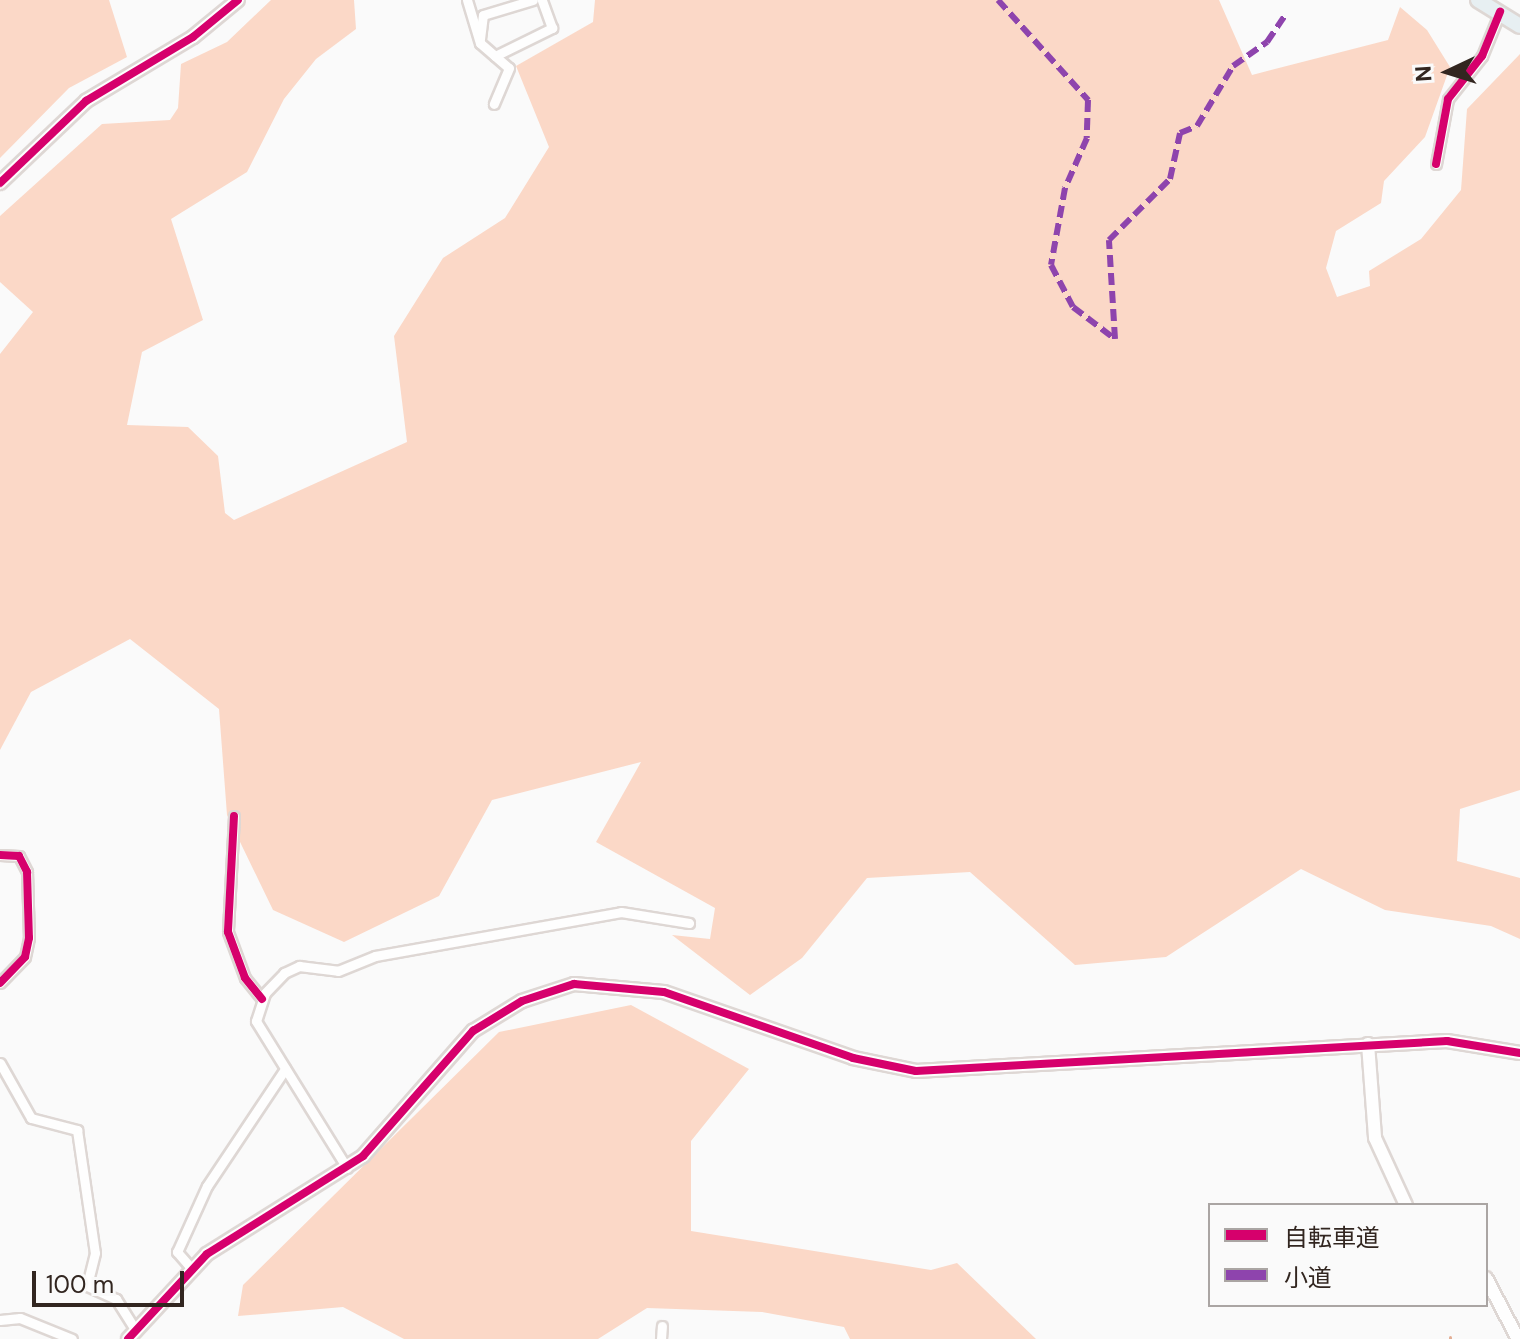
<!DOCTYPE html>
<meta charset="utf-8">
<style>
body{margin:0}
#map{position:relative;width:1520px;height:1339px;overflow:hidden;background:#fafafa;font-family:"DM Sans","Noto Sans JP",sans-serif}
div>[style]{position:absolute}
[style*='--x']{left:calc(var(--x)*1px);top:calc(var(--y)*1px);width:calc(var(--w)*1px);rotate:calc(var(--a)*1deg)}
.forest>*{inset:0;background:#fbd8c7}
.stream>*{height:3px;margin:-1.5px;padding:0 1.5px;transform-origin:1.5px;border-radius:1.5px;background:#e3ae94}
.roads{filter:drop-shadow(2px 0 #ded7d4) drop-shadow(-2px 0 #ded7d4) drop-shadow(0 2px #ded7d4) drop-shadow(0 -2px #ded7d4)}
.minor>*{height:9px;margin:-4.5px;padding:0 4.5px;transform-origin:4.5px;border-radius:4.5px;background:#fefefe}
.tertiary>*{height:12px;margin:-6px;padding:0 6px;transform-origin:6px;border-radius:6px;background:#fefefe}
.primary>*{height:14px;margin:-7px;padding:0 7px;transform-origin:7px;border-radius:7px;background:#e7eff2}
.quiet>*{height:6px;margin-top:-3px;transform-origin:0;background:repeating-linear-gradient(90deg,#8e44ad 0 12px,transparent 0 18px)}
.cycleway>*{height:8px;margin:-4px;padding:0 4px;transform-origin:4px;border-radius:4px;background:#d6006c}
span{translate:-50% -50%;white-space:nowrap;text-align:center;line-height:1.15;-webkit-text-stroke:6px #fafafa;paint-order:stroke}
.legend{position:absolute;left:1208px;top:1203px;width:280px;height:104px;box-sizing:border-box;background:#fafafa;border:2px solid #aaa5a3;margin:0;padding:10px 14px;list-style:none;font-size:24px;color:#322620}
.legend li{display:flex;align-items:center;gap:16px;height:40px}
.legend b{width:40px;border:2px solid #aaa5a3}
.north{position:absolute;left:1408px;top:32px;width:80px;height:80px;-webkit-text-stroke:6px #fafafa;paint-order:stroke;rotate:266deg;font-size:22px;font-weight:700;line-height:32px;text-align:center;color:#322620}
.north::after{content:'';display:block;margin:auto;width:28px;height:36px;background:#322620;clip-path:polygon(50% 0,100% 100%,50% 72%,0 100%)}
.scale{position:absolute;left:32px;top:1271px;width:152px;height:36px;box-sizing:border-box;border:4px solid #322620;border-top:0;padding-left:10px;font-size:24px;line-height:28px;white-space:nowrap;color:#322620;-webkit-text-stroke:6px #fafafa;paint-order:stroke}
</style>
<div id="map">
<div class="forest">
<i style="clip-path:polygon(0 0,109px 0,127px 57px,69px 88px,0 158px)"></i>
<i style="clip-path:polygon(271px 0,354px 0,356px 29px,316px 59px,284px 99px,247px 172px,171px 219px,203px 320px,142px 352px,127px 425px,188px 427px,218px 456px,225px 513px,234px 520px,407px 442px,394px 336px,443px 258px,505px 218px,549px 147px,516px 66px,593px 22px,595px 0,1219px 0,1252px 75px,1388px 40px,1400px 7px,1427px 30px,1450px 67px,1425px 137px,1384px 181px,1381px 203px,1336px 231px,1326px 268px,1337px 297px,1370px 286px,1369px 271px,1421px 239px,1461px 190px,1467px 109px,1520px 54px,1520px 790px,1460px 809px,1457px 861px,1520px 878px,1520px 939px,1491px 926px,1385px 910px,1301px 869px,1166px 957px,1075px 965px,970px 872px,867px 878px,802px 958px,750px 995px,672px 935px,710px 939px,715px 908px,596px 842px,641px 762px,492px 800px,439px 896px,344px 942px,273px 910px,227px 815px,219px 709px,130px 639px,31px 692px,0 750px,0 354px,33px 312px,0 282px,0 216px,102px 124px,170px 120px,178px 108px,181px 64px,227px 42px)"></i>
<i style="clip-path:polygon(631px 1005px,749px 1069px,691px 1141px,691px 1231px,931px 1270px,957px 1263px,1036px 1339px,850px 1339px,844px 1327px,762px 1312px,647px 1308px,598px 1339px,404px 1339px,343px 1307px,238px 1316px,243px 1285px,499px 1032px)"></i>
</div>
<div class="stream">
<i style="--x:1450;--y:1339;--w:2;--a:-90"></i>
</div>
<div class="roads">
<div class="minor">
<i style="--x:467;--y:0;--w:45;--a:73.2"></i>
<i style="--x:480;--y:43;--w:38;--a:41"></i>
<i style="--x:509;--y:68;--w:39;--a:113"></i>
<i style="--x:480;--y:39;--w:24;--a:-83"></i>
<i style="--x:483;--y:15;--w:52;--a:-16.7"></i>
<i style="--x:495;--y:56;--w:64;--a:-26.2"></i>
<i style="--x:552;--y:28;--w:30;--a:-110"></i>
<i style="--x:1436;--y:164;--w:66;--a:-79.5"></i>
<i style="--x:1448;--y:99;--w:55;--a:-51.7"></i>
<i style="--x:1482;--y:56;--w:48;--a:-67.8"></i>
<i style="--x:234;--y:816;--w:116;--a:93"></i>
<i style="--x:228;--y:932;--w:49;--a:69.7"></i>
<i style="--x:245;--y:978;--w:27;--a:51"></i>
<i style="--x:0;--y:855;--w:19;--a:3"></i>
<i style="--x:19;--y:856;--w:18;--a:63"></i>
<i style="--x:27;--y:872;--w:66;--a:88.3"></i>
<i style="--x:29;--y:938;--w:19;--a:102"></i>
<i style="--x:25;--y:957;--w:36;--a:134"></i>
<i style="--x:0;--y:1063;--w:63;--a:60.6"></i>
<i style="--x:31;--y:1118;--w:48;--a:14.6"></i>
<i style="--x:77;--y:1130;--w:124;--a:81.7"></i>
<i style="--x:95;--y:1253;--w:34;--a:104"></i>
<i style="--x:87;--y:1286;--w:32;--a:24"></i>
<i style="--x:116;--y:1299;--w:38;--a:58"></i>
<i style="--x:347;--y:1168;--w:173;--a:-121.8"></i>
<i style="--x:256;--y:1021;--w:29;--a:-72"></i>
<i style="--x:265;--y:993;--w:28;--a:-46"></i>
<i style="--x:284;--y:973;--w:17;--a:-25"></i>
<i style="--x:299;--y:966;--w:39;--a:7"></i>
<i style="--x:338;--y:971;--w:40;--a:-22"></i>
<i style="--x:375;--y:956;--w:250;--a:-10.1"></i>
<i style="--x:621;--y:912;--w:69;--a:9.2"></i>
<i style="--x:192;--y:1269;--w:23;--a:-131"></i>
<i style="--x:177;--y:1252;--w:72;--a:-65.6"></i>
<i style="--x:207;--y:1186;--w:141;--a:-56.3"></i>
<i style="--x:0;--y:1320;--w:20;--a:-6"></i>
<i style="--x:20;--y:1318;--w:56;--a:22"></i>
<i style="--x:661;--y:1339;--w:13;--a:-86"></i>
</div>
<div class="tertiary">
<i style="--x:0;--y:183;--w:119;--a:-43.6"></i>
<i style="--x:86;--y:101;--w:125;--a:-30.9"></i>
<i style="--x:193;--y:37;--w:58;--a:-39.4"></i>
<i style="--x:1368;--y:1044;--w:94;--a:85.7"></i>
<i style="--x:1375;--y:1138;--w:74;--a:65.2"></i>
<i style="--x:1486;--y:1278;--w:69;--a:62.3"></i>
<i style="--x:128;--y:1339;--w:116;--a:-47.1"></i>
<i style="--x:207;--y:1254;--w:184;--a:-32.1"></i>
<i style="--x:363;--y:1156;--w:167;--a:-48.7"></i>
<i style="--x:473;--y:1031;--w:57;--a:-31.5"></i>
<i style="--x:522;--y:1001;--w:55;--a:-18.1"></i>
<i style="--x:574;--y:984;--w:90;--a:5.1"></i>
<i style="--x:664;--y:992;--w:200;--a:19.2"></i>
<i style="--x:853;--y:1058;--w:64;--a:11.7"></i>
<i style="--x:916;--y:1071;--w:532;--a:-3.23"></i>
<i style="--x:1447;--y:1041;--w:74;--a:9.3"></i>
</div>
<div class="primary">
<i style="--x:1478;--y:0;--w:49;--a:31.8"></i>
</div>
</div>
<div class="quiet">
<i style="--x:998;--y:0;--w:135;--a:48"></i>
<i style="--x:1088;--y:100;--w:38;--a:92"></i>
<i style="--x:1087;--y:138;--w:55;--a:113.7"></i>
<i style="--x:1065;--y:188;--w:78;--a:100.3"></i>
<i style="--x:1051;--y:265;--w:47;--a:62.4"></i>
<i style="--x:1073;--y:307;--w:53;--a:37.3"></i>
<i style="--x:1115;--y:339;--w:99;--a:-93.5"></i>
<i style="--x:1109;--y:240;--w:86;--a:-45"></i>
<i style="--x:1170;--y:179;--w:47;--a:-77.7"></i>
<i style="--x:1180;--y:133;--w:18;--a:-22"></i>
<i style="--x:1197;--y:126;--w:70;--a:-59"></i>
<i style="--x:1233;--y:66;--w:42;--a:-35.2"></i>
<i style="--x:1267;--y:42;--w:34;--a:-56"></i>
</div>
<div class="cycleway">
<i style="--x:1436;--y:164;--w:66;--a:-79.5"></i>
<i style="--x:1448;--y:99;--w:55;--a:-51.7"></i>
<i style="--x:1482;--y:56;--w:48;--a:-67.8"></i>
<i style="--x:0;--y:183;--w:119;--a:-43.6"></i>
<i style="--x:86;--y:101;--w:125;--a:-30.9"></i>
<i style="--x:193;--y:37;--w:58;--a:-39.4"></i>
<i style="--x:234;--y:816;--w:116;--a:93"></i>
<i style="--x:228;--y:932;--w:49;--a:69.7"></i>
<i style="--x:245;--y:978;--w:27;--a:51"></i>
<i style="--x:0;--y:855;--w:19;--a:3"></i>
<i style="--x:19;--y:856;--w:18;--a:63"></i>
<i style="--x:27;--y:872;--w:66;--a:88.3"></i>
<i style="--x:29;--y:938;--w:19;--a:102"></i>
<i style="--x:25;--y:957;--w:36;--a:134"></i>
<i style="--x:128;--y:1339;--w:116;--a:-47.1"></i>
<i style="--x:207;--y:1254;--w:184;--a:-32.1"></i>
<i style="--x:363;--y:1156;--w:167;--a:-48.7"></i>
<i style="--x:473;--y:1031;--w:57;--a:-31.5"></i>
<i style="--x:522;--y:1001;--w:55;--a:-18.1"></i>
<i style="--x:574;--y:984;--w:90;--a:5.1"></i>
<i style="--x:664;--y:992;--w:200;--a:19.2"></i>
<i style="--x:853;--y:1058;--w:64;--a:11.7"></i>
<i style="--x:916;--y:1071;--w:532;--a:-3.23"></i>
<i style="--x:1447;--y:1041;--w:74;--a:9.3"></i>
</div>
<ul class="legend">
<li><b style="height:10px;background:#d6006c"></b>自転車道</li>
<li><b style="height:10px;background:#8e44ad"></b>小道</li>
</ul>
<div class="north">N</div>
<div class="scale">100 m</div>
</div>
